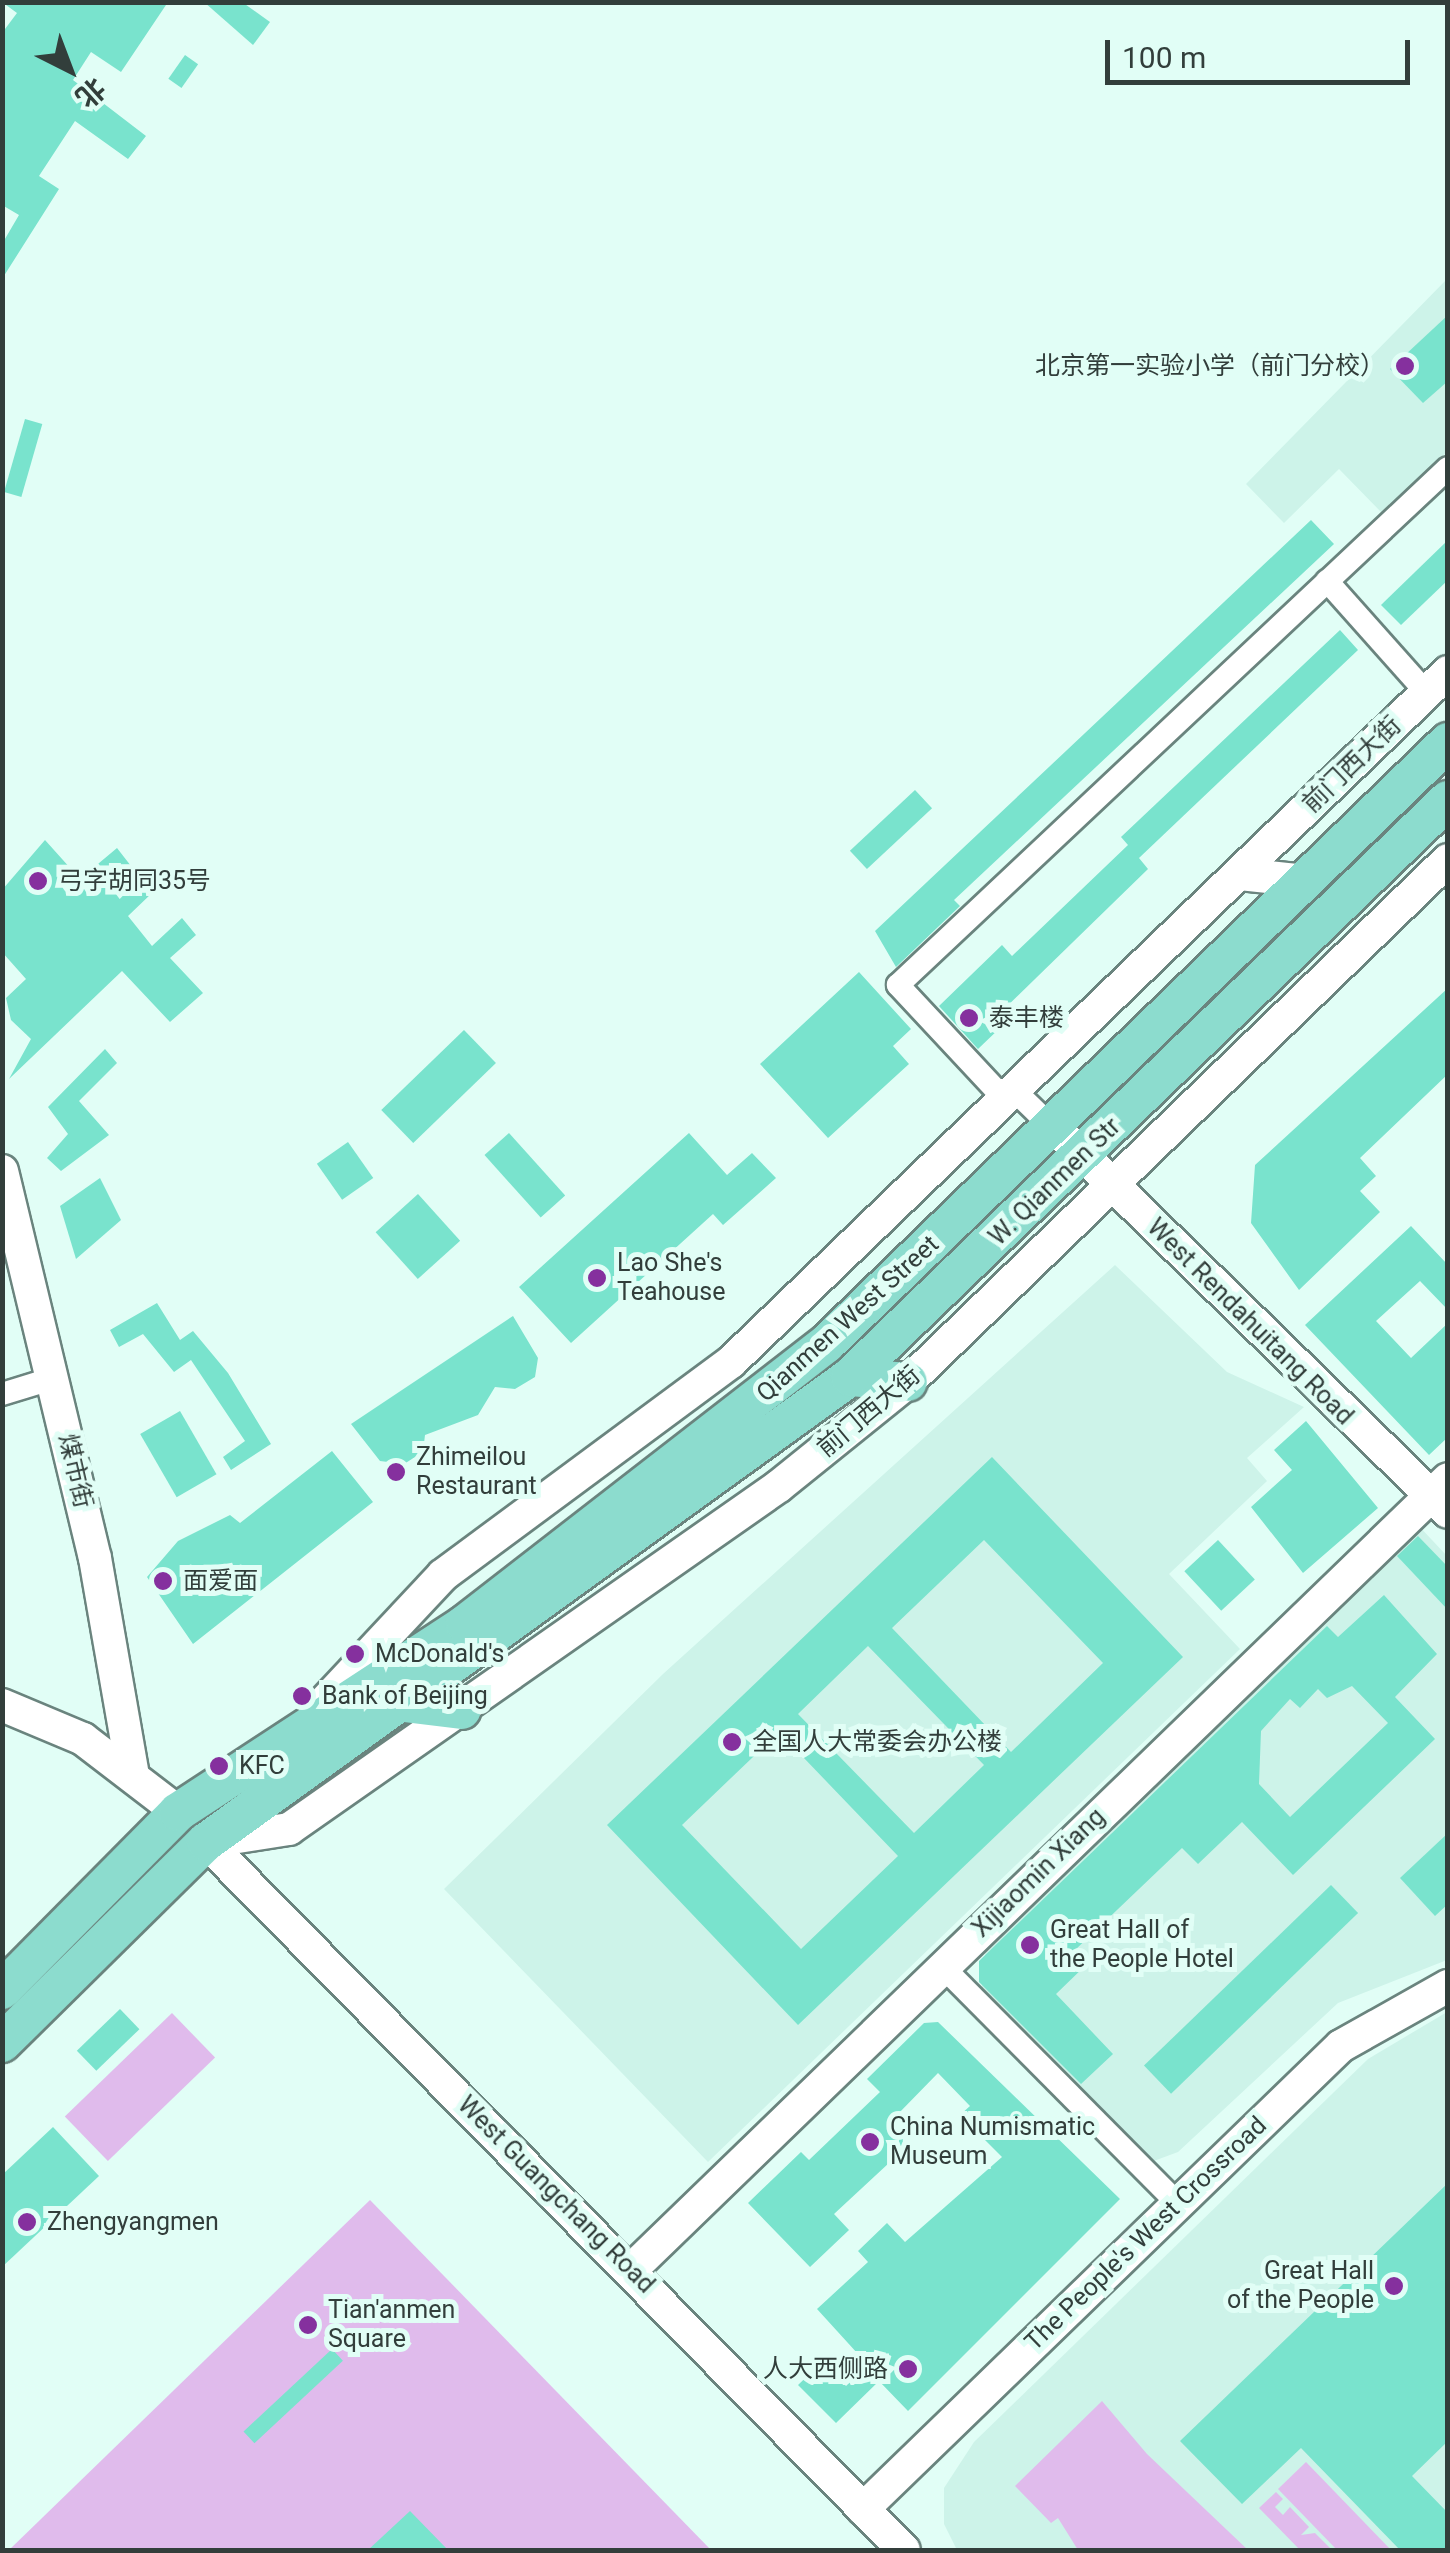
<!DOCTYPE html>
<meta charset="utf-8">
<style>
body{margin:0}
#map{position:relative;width:1450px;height:2553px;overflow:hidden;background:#e1fef6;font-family:Roboto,"Noto Sans SC",sans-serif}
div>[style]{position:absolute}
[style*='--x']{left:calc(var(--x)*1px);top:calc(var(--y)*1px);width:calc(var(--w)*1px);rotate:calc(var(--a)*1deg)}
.built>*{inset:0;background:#cdf3e9}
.green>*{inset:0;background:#e0bbec;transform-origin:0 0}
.building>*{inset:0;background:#79e3cd;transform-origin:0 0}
.roads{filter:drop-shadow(2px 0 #6a847e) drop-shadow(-2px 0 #6a847e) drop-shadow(0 2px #6a847e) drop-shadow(0 -2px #6a847e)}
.street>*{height:22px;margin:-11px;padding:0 11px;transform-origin:11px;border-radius:11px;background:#fff}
.secondary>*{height:32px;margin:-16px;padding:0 16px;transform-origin:16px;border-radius:16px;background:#fff}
.primary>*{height:38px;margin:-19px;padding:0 19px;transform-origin:19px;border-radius:19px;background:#8cdcce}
.dots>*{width:28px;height:28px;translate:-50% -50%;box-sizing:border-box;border:5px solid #e1fef6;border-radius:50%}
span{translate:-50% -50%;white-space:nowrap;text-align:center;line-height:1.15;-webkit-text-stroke:10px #e1fef6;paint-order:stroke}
.poi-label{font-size:25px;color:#323e3b}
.right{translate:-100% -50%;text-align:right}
.left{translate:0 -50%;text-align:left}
.street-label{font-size:25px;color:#323e3b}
.frame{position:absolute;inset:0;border:5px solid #323e3b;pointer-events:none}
.north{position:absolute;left:20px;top:20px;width:100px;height:100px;-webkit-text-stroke:8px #e1fef6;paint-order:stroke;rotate:138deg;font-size:28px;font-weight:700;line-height:40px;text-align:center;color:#323e3b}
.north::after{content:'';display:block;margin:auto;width:35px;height:45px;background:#323e3b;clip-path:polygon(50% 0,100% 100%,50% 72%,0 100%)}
.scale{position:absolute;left:1105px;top:40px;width:305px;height:45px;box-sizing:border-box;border:5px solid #323e3b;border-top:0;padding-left:12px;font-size:30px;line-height:35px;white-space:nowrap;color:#323e3b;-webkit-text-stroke:8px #e1fef6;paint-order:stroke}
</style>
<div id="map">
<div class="built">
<i style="clip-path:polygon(1447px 279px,1447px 452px,1383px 514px,1339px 469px,1284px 523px,1246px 484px)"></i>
<i style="clip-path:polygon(1115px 1265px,1227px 1372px,1304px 1407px,1247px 1458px,1267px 1481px,1169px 1574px,1240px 1649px,708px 2162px,444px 1889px,663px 1674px)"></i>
<i style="clip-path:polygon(1417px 1524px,1447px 1556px,1447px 1960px,1338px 2003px,1178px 2152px,1151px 2162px,981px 1995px,986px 1946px)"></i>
<i style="clip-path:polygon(1447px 2012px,1447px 2550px,957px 2550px,944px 2524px,944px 2488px,974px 2442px,1368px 2059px)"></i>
</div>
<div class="green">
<i style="left:172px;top:2013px;width:62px;height:149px;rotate:46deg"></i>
<i style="clip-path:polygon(370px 2200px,711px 2550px,9px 2550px)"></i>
<i style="clip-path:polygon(1102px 2401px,1147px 2454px,1248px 2550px,1078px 2550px,1058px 2518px,1051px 2523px,1015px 2486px)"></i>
<i style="clip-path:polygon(1306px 2462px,1391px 2550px,1337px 2550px,1278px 2489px)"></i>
<i style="clip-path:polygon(1276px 2492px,1283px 2499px,1275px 2507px,1283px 2515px,1290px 2507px,1309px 2527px,1301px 2535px,1315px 2533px,1332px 2550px,1300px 2550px,1259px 2508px)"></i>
</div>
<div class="building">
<i style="clip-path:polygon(2px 2px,168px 2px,121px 72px,91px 52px,73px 80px,146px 136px,128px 159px,75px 121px,39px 176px,59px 189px,2px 279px,2px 244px,19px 215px,2px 205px,2px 33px,17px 13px)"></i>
<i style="clip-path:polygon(204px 2px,242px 2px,270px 22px,253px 45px)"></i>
<i style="left:185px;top:55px;width:16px;height:29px;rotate:35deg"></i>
<i style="clip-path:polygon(1448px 315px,1448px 381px,1423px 403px,1390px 369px)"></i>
<i style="left:25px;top:419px;width:18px;height:76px;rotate:16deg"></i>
<i style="clip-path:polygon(1311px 520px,1334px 544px,954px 900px,960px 906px,896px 967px,875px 931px)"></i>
<i style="clip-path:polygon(1448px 540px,1448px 580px,1401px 625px,1381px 605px)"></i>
<i style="clip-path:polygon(1340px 630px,1358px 650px,1139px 858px,1148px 869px,995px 1018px,1002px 1026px,978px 1049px,939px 1006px,1002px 945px,1012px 956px,1128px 845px,1121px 837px)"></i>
<i style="left:915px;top:790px;width:25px;height:89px;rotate:47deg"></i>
<i style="clip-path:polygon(45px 840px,80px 879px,117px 848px,152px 893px,128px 916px,152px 946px,182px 918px,196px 935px,170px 958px,203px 993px,170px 1022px,122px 971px,9px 1079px,31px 1039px,11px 1020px,6px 998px,26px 979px,2px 952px,2px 890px)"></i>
<i style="clip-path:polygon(859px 972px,911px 1029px,893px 1046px,909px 1064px,828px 1138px,760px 1064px)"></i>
<i style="clip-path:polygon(1448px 988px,1448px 1074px,1360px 1158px,1376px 1176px,1360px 1191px,1380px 1212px,1299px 1290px,1251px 1223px,1255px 1165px)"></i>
<i style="left:464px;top:1030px;width:46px;height:115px;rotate:46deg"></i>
<i style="clip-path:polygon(105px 1049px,117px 1063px,79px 1101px,109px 1135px,61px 1171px,47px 1158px,68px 1134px,48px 1107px)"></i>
<i style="left:509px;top:1133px;width:84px;height:33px;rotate:48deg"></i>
<i style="clip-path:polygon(689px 1133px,727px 1175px,752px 1153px,776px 1178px,723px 1225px,713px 1214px,571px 1343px,519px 1287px)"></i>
<i style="left:348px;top:1142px;width:44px;height:38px;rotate:55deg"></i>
<i style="clip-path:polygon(100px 1178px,121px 1220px,76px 1259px,60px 1206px)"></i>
<i style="left:418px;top:1194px;width:63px;height:57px;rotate:48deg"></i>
<i style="clip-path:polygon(1411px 1226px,1448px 1265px,1448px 1310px,1420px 1281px,1376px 1321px,1411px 1358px,1448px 1323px,1448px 1437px,1429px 1455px,1305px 1325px)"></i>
<i style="clip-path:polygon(157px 1303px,180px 1340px,193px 1331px,228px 1373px,271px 1444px,231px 1470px,223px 1457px,245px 1441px,191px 1360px,174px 1372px,143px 1334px,119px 1347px,110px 1330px)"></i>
<i style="clip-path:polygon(513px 1316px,538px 1358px,535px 1377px,515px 1389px,495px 1387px,478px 1415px,425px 1435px,423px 1452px,404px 1464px,380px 1461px,351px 1424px)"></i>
<i style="left:180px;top:1411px;width:73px;height:46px;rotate:60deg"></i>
<i style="clip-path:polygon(1306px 1421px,1378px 1508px,1303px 1573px,1251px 1507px,1292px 1470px,1274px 1450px)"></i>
<i style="clip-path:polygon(332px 1451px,373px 1502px,193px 1644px,147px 1577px,178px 1541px,230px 1515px,240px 1523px)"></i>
<i style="clip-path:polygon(evenodd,992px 1457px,1183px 1657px,798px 2025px,607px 1825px,992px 1457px,984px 1540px,1103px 1663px,1011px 1752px,892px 1628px,984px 1540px,992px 1457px,868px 1646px,984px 1765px,914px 1833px,798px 1714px,868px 1646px,992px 1457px,779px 1732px,898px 1856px,801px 1949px,682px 1825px,779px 1732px)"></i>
<i style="clip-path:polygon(1418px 1536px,1448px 1567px,1448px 1610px,1397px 1556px)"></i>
<i style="left:1218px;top:1540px;width:54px;height:46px;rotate:47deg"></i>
<i style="clip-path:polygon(evenodd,1384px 1595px,1437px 1654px,1395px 1697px,1435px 1739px,1293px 1875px,1242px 1822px,1198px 1864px,1182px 1848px,1074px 1951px,1087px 1964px,1056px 1994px,1113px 2054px,1081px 2084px,979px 1982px,979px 1961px,1327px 1626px,1338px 1637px,1384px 1595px,1352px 1686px,1388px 1723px,1290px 1817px,1259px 1784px,1261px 1731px,1290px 1699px,1300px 1708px,1318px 1689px,1327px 1698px,1352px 1686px)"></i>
<i style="clip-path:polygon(1448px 1833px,1448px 1904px,1435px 1916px,1400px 1878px)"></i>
<i style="left:1331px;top:1885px;width:39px;height:260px;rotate:46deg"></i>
<i style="left:120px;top:2009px;width:28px;height:60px;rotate:46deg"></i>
<i style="clip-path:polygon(938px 2022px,1120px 2199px,908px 2411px,879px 2381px,836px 2423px,798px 2385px,822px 2362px,846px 2386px,868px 2365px,817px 2309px,868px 2262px,858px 2251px,887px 2223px,905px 2242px,1002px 2157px,960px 2115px,970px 2106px,938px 2073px,897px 2115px,917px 2137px,834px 2214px,849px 2230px,810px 2267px,748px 2203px,801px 2152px,809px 2160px,880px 2092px,867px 2079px,924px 2023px)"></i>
<i style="clip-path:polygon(53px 2127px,99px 2176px,2px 2267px,2px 2175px)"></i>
<i style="clip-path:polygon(1448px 2183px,1448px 2441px,1412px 2476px,1448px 2513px,1448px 2550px,1400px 2550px,1301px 2448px,1242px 2504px,1180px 2441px)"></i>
<i style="left:332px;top:2349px;width:16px;height:121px;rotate:47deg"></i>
<i style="clip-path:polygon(410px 2511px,448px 2550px,368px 2550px)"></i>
</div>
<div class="roads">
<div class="street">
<i style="--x:1327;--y:581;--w:149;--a:48.3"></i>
<i style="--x:1054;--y:1129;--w:52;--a:-135.8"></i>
<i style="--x:1017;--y:1093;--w:21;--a:-172"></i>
<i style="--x:996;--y:1090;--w:144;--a:-133"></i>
<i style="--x:898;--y:985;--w:755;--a:-43.23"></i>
<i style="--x:2;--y:1394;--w:54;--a:-17.1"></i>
<i style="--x:943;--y:1967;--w:331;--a:45.2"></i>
</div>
<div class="secondary">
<i style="--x:1240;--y:874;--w:66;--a:6.1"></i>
<i style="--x:1065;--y:1138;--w:535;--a:44.32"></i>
<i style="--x:2;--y:1171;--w:398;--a:76.5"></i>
<i style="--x:95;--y:1558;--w:220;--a:80.1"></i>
<i style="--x:2;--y:1705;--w:88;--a:22.8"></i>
<i style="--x:83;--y:1739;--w:120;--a:37.5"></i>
<i style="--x:315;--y:1712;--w:187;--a:-46.9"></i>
<i style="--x:443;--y:1575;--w:358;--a:-36.5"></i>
<i style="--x:731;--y:1362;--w:995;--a:-43.9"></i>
<i style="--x:206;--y:1842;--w:84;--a:-8.9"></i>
<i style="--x:289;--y:1829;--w:598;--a:-34.99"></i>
<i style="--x:779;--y:1486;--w:166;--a:-38.9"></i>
<i style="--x:908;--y:1382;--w:751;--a:-44.03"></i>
<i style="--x:206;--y:1842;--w:994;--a:45.41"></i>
<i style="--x:631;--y:2270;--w:1137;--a:-44.07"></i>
<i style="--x:863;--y:2509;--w:665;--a:-44.09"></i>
<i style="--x:1341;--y:2046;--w:123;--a:-29.3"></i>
</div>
<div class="primary">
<i style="--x:850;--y:1377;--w:58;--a:4.9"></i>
<i style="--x:404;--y:1703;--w:58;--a:6.9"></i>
<i style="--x:2;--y:1990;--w:250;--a:-45.3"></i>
<i style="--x:178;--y:1812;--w:343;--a:-33.2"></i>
<i style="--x:465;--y:1624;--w:457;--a:-37.8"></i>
<i style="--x:826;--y:1344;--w:866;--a:-44.06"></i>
<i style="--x:2;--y:2043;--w:286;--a:-44.6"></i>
<i style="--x:206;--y:1842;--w:794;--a:-35.83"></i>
<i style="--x:850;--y:1377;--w:831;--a:-43.98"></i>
</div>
</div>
<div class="dots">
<i style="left:1405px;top:366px;background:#85309e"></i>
<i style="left:38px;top:881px;background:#85309e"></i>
<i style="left:969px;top:1018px;background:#85309e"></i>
<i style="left:597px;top:1278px;background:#85309e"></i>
<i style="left:396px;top:1472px;background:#85309e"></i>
<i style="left:163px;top:1581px;background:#85309e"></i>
<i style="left:355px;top:1654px;background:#85309e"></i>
<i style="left:302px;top:1696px;background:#85309e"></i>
<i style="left:732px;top:1742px;background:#85309e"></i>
<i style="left:219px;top:1766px;background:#85309e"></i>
<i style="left:1030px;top:1945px;background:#85309e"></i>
<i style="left:870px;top:2142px;background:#85309e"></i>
<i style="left:27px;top:2222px;background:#85309e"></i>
<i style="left:1394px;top:2286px;background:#85309e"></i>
<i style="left:308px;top:2325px;background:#85309e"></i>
<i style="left:908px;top:2369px;background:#85309e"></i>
</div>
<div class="poi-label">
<span class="right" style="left:1385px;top:366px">北京第一实验小学（前门分校）</span>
<span class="left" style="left:58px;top:881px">弓字胡同35号</span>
<span class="left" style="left:989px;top:1018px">泰丰楼</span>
<span class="left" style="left:617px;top:1278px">Lao She's<br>Teahouse</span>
<span class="left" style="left:416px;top:1472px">Zhimeilou<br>Restaurant</span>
<span class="left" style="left:183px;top:1581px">面爱面</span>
<span class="left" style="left:375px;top:1654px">McDonald's</span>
<span class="left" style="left:322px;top:1696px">Bank of Beijing</span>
<span class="left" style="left:752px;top:1742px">全国人大常委会办公楼</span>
<span class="left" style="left:239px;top:1766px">KFC</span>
<span class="left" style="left:1050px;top:1945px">Great Hall of<br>the People Hotel</span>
<span class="left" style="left:890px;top:2142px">China Numismatic<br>Museum</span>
<span class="left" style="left:47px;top:2222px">Zhengyangmen</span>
<span class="right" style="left:1374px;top:2286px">Great Hall<br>of the People</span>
<span class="left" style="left:328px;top:2325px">Tian'anmen<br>Square</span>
<span class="right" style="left:888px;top:2369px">人大西侧路</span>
</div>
<div class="street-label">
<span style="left:1352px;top:765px;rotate:-44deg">前门西大街</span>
<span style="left:1055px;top:1182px;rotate:-44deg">W. Qianmen Str</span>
<span style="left:848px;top:1319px;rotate:-42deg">Qianmen West Street</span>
<span style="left:1250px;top:1322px;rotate:45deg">West Rendahuitang Road</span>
<span style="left:869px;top:1412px;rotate:-40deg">前门西大街</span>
<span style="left:75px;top:1471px;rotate:77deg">煤市街</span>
<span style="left:1039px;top:1873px;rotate:-44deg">Xijiaomin Xiang</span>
<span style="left:556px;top:2195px;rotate:45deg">West Guangchang Road</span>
<span style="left:1146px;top:2234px;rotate:-44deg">The People's West Crossroad</span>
</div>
<div class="frame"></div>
<div class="north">北</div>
<div class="scale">100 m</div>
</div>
